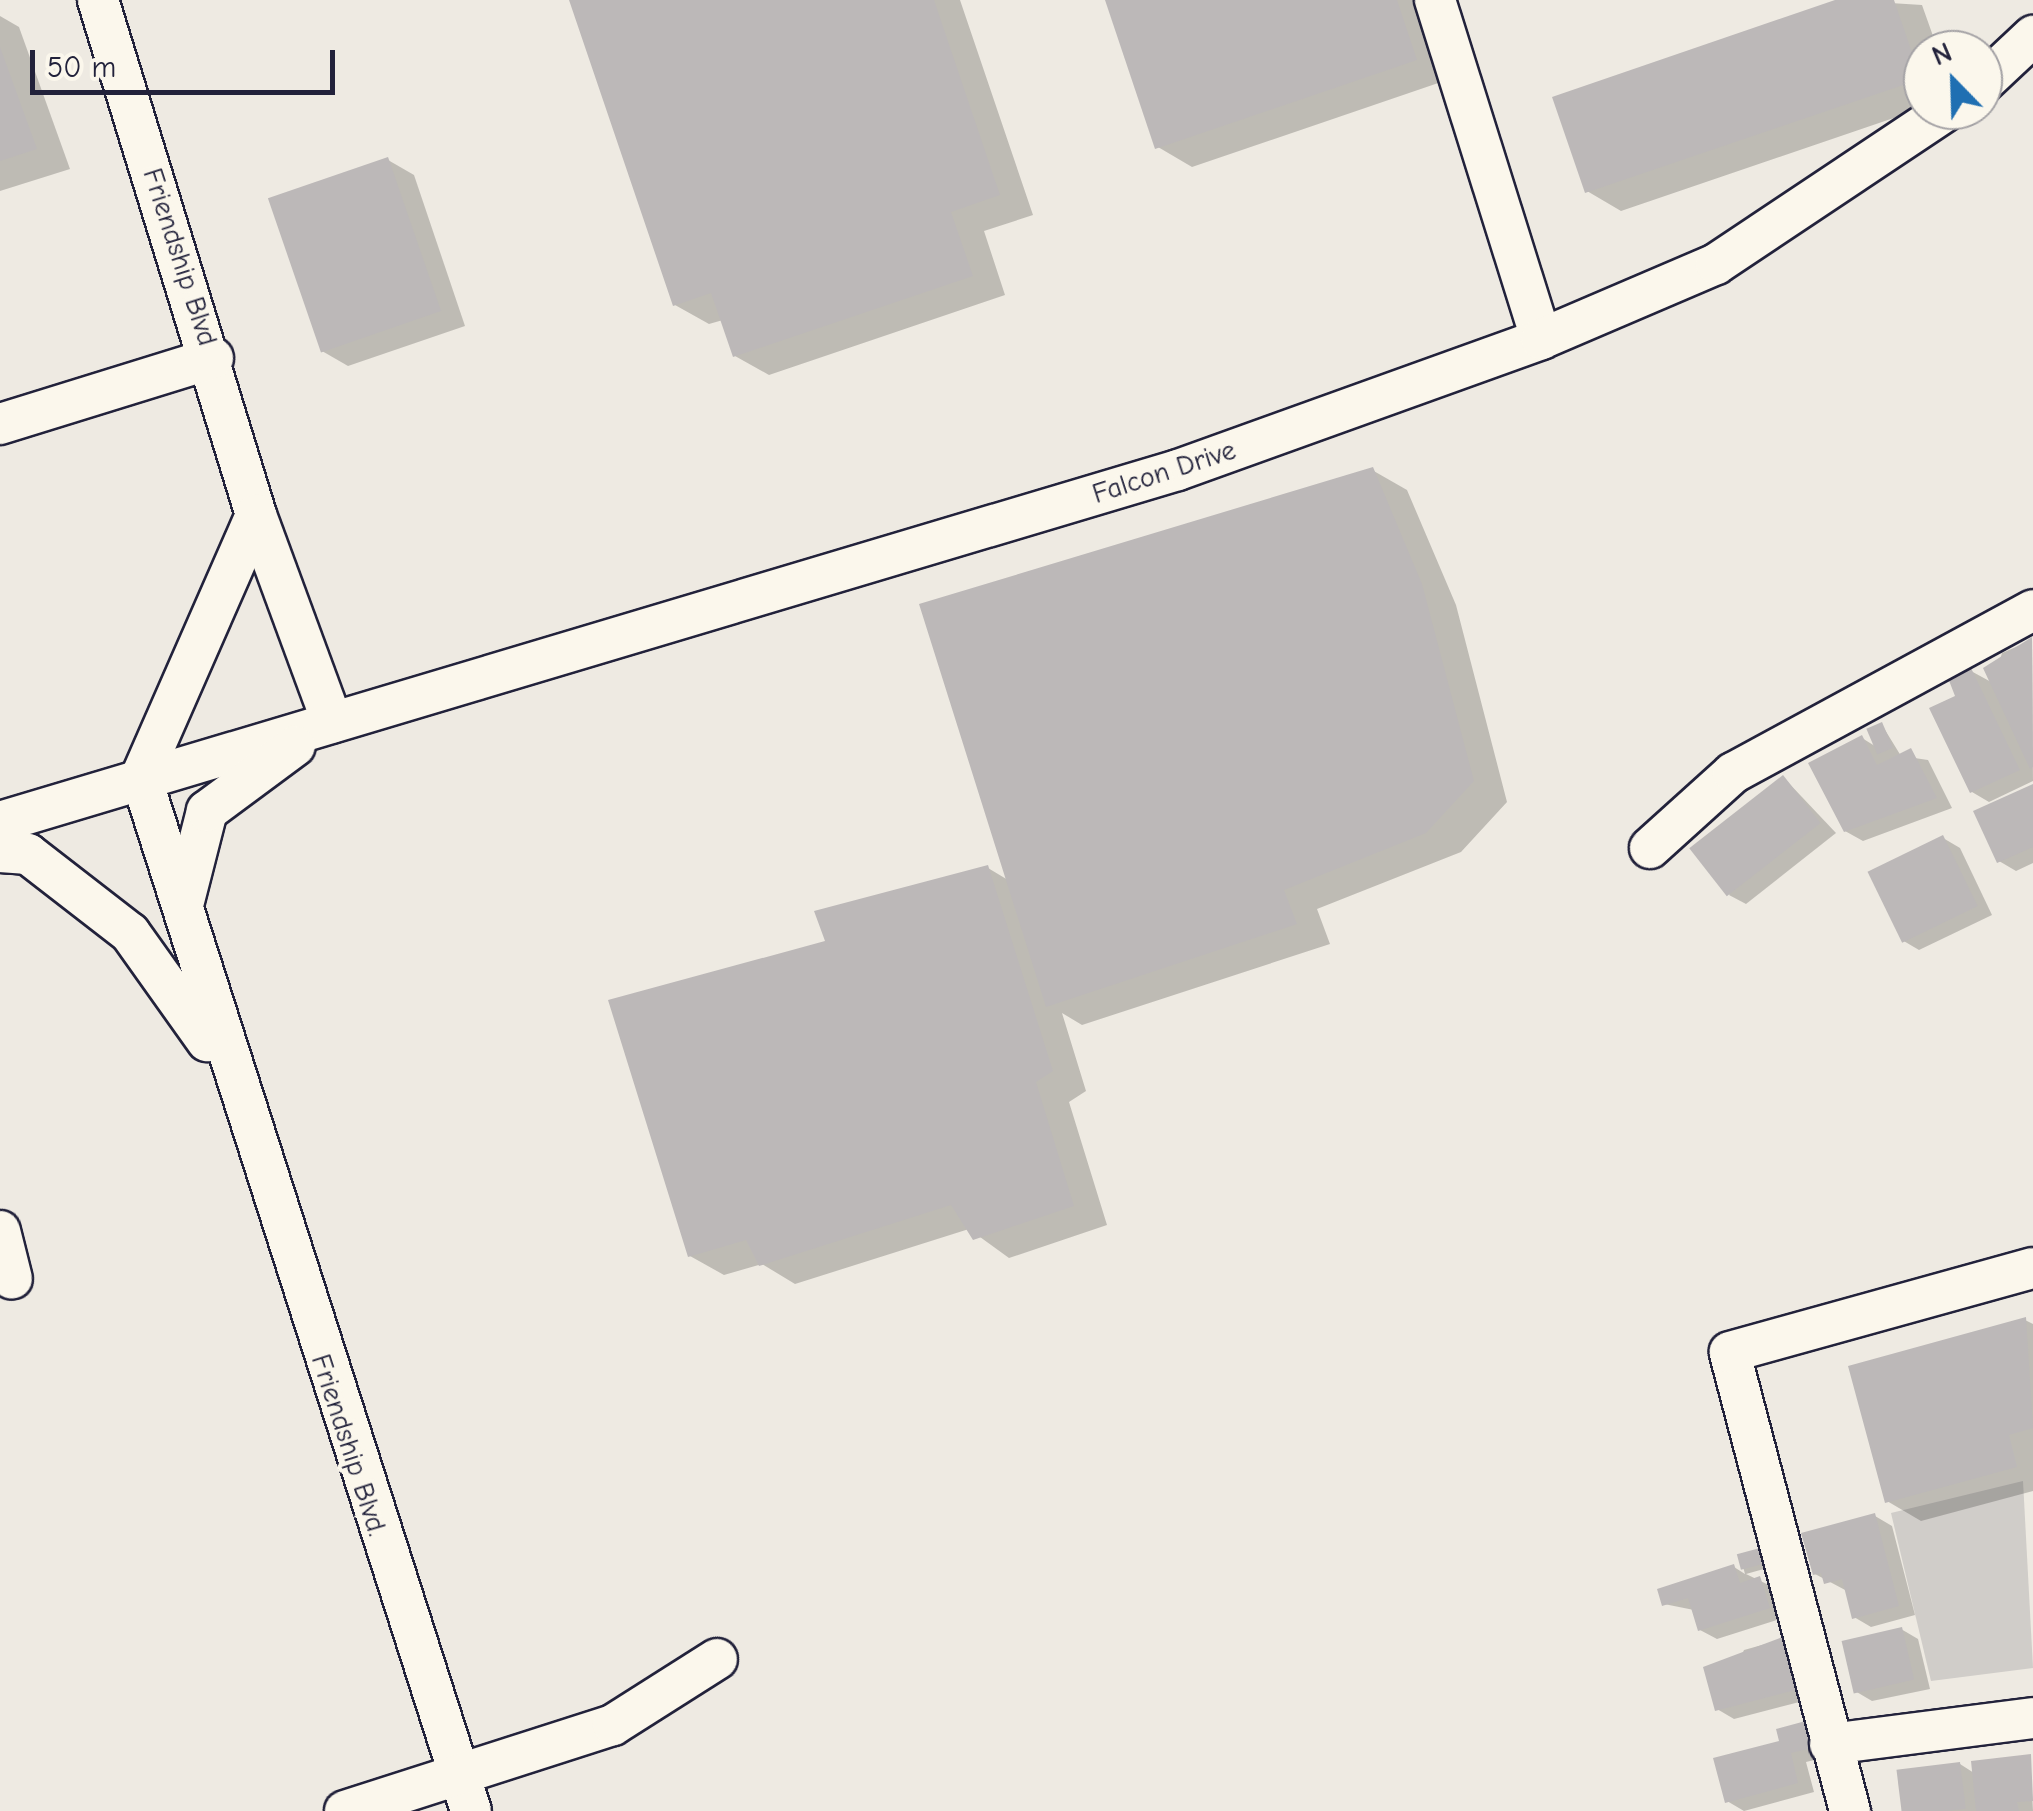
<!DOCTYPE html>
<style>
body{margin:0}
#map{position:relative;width:2033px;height:1811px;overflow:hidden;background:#eeeae2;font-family:"Comic Neue",sans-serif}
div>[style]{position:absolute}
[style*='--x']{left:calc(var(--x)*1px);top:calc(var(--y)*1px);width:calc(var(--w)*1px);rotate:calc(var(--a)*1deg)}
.green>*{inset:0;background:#d0cdc9}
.shadow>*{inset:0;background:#0003}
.building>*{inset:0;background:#bcb8b8;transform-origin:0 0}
.roads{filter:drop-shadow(2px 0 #22223b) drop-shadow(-2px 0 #22223b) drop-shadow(0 2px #22223b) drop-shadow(0 -2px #22223b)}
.minor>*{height:40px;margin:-20px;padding:0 20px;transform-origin:20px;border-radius:20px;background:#fbf7ec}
span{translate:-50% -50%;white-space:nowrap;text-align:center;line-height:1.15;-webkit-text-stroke:9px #fbf7ec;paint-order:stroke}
.street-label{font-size:28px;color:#22223b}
.north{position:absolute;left:1903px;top:30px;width:100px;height:100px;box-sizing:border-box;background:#fbf7ec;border:2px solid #a4a2a5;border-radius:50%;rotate:337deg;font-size:28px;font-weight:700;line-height:40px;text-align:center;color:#22223b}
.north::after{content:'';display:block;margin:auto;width:35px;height:45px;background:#1f6fb2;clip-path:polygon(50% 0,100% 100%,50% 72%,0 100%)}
.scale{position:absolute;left:30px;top:50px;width:305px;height:45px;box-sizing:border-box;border:5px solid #22223b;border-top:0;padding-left:12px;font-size:30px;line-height:35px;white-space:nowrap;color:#22223b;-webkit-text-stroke:8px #fbf7ec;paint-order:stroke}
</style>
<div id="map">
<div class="green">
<i style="clip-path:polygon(2023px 1481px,2033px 1668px,1931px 1681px,1891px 1513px)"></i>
</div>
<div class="shadow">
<i style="clip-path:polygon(572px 0,960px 0,1033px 215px,984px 231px,1005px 295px,769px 375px,735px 356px,723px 320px,709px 324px,675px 305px)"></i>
<i style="clip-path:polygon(1108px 0,1423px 0,1450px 79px,1192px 167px,1158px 147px)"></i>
<i style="clip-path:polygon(1843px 0,1922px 5px,1938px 50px,1923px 50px,1923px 108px,1621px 211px,1587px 191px)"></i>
<i style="clip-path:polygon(0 16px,19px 27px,70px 169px,0 191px)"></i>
<i style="clip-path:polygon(388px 160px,414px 175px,465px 326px,348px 366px,322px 351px)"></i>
<i style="clip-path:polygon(1372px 470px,1407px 490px,1456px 605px,1507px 802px,1461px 852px,1317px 909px,1330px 944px,1082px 1025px,1062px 1013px,1086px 1091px,1069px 1102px,1107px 1225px,1009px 1258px,969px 1229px,795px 1284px,762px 1264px,724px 1275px,690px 1256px,828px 943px,988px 868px,1008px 880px)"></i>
<i style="clip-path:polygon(2032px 640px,2033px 781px,1989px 802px,1972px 792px,1959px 697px,1971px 671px,1993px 683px,2002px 653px)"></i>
<i style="clip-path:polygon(1882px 725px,1901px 756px,1928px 760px,1952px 808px,1863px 841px,1845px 831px,1862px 738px,1878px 748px)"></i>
<i style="clip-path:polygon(1784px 778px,1836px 833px,1746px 904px,1729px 895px)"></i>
<i style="clip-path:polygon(2033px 787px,2033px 863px,2016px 871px,1999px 861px)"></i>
<i style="clip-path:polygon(1943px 838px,1960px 848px,1992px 915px,1919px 950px,1902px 940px)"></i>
<i style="clip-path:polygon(2025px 1320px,2033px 1324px,2033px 1491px,1921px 1521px,1887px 1501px)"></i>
<i style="clip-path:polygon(1875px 1516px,1892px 1526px,1915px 1615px,1871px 1627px,1854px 1617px,1847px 1591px,1815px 1574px)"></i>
<i style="clip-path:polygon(1760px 1550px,1771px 1567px,1746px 1574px,1777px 1589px,1786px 1617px,1717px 1639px,1700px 1630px,1694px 1610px,1664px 1604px,1734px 1567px,1745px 1574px,1740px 1556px)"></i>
<i style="clip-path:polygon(1901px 1629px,1918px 1639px,1930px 1689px,1872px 1701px,1855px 1691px)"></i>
<i style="clip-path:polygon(1784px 1639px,1815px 1698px,1734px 1719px,1717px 1709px,1744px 1650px)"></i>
<i style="clip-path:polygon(1779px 1730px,1835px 1755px,1806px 1762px,1814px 1792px,1744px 1811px,1727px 1801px,1782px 1742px)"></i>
<i style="clip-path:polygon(2030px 1757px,2033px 1811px,1904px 1811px,1899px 1771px,1960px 1764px,1974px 1773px)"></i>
</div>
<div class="building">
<i style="clip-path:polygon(569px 0,934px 0,1000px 195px,951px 212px,973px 276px,733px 357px,711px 293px,673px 306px)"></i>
<i style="clip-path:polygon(1105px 0,1397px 0,1417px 60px,1155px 149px)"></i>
<i style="clip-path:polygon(1835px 0,1894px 0,1921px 79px,1585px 193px,1552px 97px)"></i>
<i style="clip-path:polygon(0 47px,37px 149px,0 161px)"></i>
<i style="left:388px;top:157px;width:163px;height:127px;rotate:71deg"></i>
<i style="clip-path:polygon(1373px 467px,1422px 584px,1474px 781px,1426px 833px,1284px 890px,1297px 924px,1046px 1007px,919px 604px)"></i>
<i style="clip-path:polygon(2032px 637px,2033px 767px,2030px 769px,1983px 668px)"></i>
<i style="clip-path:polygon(1971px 668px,2020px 770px,1970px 793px,1929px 708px,1955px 696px,1948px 678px)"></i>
<i style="left:1882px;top:722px;width:28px;height:17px;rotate:67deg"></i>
<i style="clip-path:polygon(1862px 735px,1877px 765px,1911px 748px,1937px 798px,1844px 832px,1808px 763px)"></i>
<i style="left:1783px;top:775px;width:61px;height:119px;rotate:52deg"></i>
<i style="clip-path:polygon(2033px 784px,2033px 847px,1997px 863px,1973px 811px)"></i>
<i style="left:1943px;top:835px;width:79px;height:84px;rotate:64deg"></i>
<i style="clip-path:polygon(988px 865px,1053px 1071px,1036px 1082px,1074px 1206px,973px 1240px,951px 1205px,759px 1266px,746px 1240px,688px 1257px,608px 1000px,825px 941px,814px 911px)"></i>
<i style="clip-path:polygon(2026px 1317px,2033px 1428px,2009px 1435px,2017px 1467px,1885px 1503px,1848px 1366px)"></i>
<i style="clip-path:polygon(1875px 1513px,1899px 1606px,1852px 1619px,1842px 1579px,1824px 1584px,1821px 1573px,1813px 1575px,1801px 1533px)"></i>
<i style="left:1760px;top:1548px;width:16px;height:24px;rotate:75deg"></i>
<i style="clip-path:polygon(1734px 1564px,1740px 1583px,1760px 1576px,1770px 1608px,1698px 1631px,1688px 1598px,1662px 1606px,1657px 1589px)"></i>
<i style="left:1902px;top:1627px;width:54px;height:62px;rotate:77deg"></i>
<i style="clip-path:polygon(1785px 1636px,1799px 1689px,1715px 1711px,1703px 1667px)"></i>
<i style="clip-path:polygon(1813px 1719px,1820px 1746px,1791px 1753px,1798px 1783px,1725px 1803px,1713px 1758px,1779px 1741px,1776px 1729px)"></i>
<i style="clip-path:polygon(2031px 1754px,2033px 1801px,2017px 1802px,2019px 1811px,1976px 1811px,1971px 1761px)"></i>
<i style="left:1960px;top:1762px;width:47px;height:64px;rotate:83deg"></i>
</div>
<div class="roads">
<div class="minor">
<i style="--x:98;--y:0;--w:539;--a:72.94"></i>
<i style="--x:256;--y:515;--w:221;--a:69.8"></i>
<i style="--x:1435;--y:0;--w:355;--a:72.6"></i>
<i style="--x:1983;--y:83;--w:69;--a:-43.2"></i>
<i style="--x:0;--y:424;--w:223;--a:-17.2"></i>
<i style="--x:141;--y:777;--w:1085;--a:72.3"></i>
<i style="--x:141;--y:777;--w:286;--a:-66.3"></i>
<i style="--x:0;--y:822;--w:1229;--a:-16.64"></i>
<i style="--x:1178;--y:470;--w:386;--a:-19.8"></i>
<i style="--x:1541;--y:339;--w:190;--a:-23.2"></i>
<i style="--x:1716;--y:264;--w:278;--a:-33.7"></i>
<i style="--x:1650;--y:848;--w:112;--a:-42.1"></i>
<i style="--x:1733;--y:773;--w:341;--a:-28.5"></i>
<i style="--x:0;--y:852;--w:28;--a:4"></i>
<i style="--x:28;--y:854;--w:129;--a:37.8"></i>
<i style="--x:130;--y:933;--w:133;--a:54.5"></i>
<i style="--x:183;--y:905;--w:97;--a:-75.7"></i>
<i style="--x:207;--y:811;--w:109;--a:-36.5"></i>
<i style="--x:0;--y:1231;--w:49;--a:76"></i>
<i style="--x:1830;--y:1744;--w:205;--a:-7.3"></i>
<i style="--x:345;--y:1811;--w:281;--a:-17.8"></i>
<i style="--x:613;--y:1725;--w:123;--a:-32.4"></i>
<i style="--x:1850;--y:1811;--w:474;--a:-104.7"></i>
<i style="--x:1730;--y:1352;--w:314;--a:-15.5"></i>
</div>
</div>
<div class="street-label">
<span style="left:180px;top:257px;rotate:72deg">Friendship Blvd</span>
<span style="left:1164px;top:472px;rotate:-18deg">Falcon Drive</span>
<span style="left:349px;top:1445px;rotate:72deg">Friendship Blvd.</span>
</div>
<div class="north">N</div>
<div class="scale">50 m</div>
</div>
